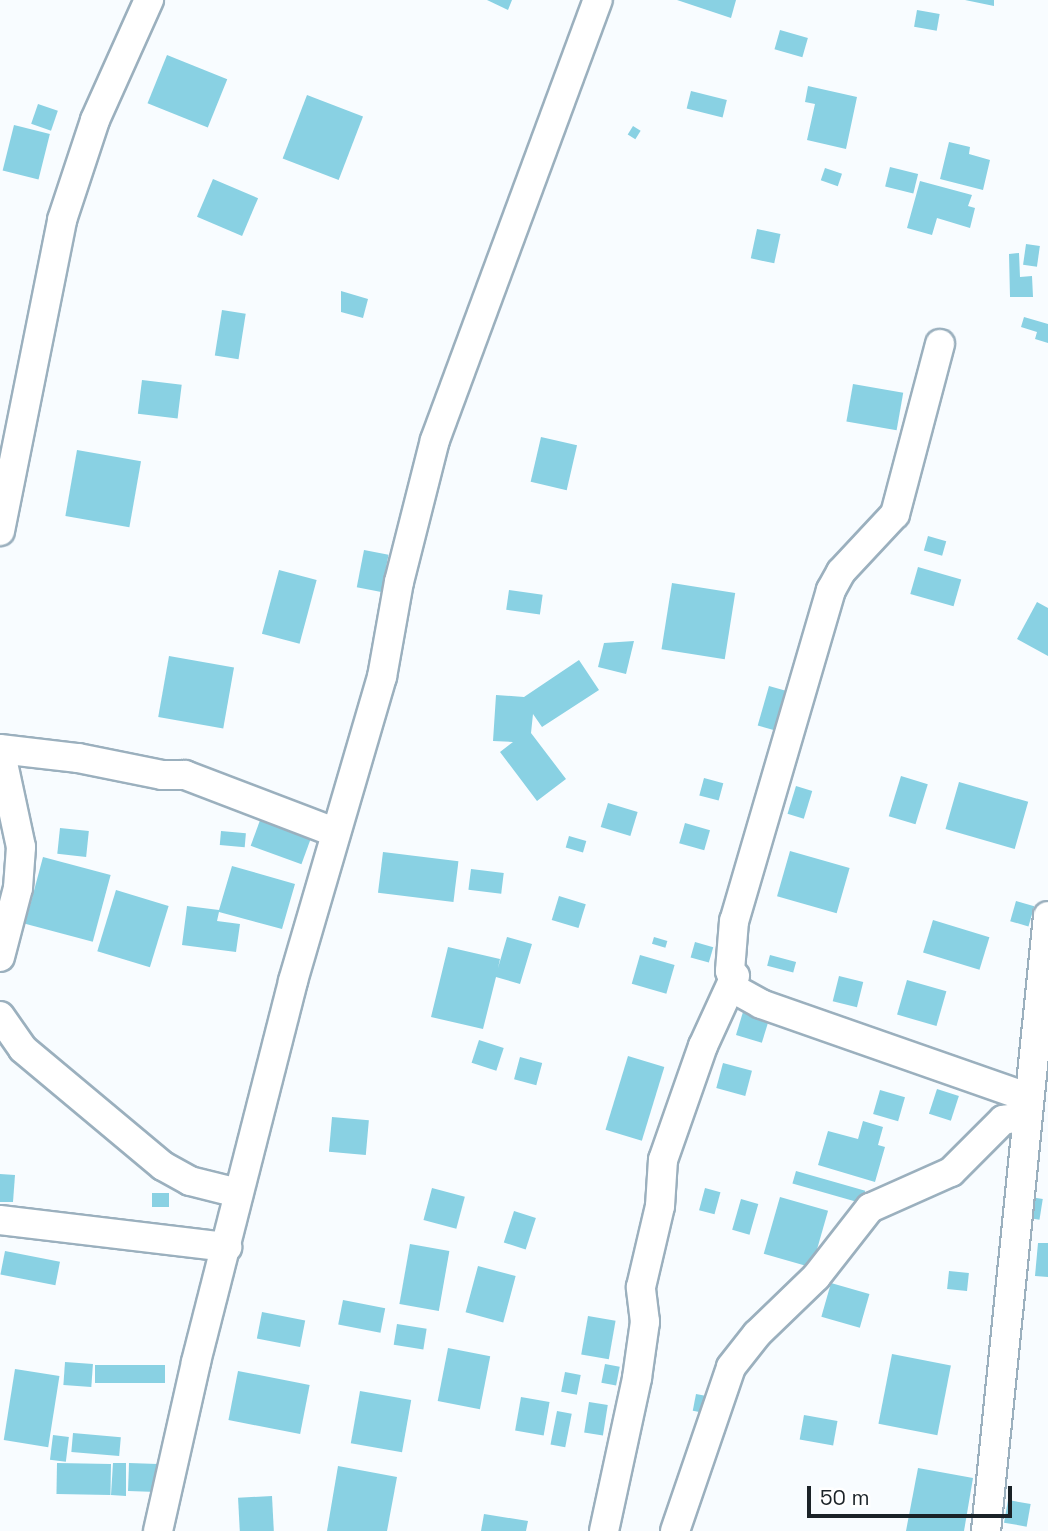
<!DOCTYPE html>
<style>
body{margin:0}
#map{position:relative;width:1048px;height:1531px;overflow:hidden;background:#f8fcff;font-family:"Space Grotesk",sans-serif}
div>[style]{position:absolute}
[style*='--x']{left:calc(var(--x)*1px);top:calc(var(--y)*1px);width:calc(var(--w)*1px);rotate:calc(var(--a)*1deg)}
.building>*{inset:0;background:#89d1e3;transform-origin:0 0}
.roads{filter:drop-shadow(2px 0 #9bb0be) drop-shadow(-2px 0 #9bb0be) drop-shadow(0 2px #9bb0be) drop-shadow(0 -2px #9bb0be)}
.street>*{height:28px;margin:-14px;padding:0 14px;transform-origin:14px;border-radius:14px;background:#fff}
span{translate:-50% -50%;white-space:nowrap;text-align:center;line-height:1.15;-webkit-text-stroke:6px #fff;paint-order:stroke}
.scale{position:absolute;left:807px;top:1486px;width:205px;height:32px;box-sizing:border-box;border:4px solid #1a2227;border-top:0;padding-left:9px;font-size:21px;line-height:24px;white-space:nowrap;color:#1a2227;-webkit-text-stroke:5px #fff;paint-order:stroke}
</style>
<div id="map">
<div class="building">
<i style="clip-path:polygon(487px 0,512px 0,508px 10px)"></i>
<i style="clip-path:polygon(677px 0,736px 0,731px 18px)"></i>
<i style="clip-path:polygon(965px 0,994px 0,994px 6px)"></i>
<i style="left:917px;top:10px;width:23px;height:17px;rotate:10deg"></i>
<i style="left:780px;top:30px;width:29px;height:20px;rotate:16deg"></i>
<i style="left:167px;top:55px;width:65px;height:52px;rotate:22deg"></i>
<i style="clip-path:polygon(808px 86px,857px 97px,846px 149px,807px 140px,815px 104px,805px 102px)"></i>
<i style="left:691px;top:91px;width:37px;height:18px;rotate:14deg"></i>
<i style="left:307px;top:95px;width:60px;height:68px;rotate:21deg"></i>
<i style="left:38px;top:104px;width:21px;height:21px;rotate:19deg"></i>
<i style="left:14px;top:125px;width:37px;height:47px;rotate:14deg"></i>
<i style="left:633px;top:126px;width:9px;height:10px;rotate:32deg"></i>
<i style="clip-path:polygon(949px 142px,970px 147px,969px 154px,990px 160px,983px 190px,940px 179px)"></i>
<i style="left:890px;top:167px;width:29px;height:20px;rotate:14deg"></i>
<i style="left:825px;top:168px;width:18px;height:13px;rotate:19deg"></i>
<i style="left:213px;top:179px;width:49px;height:41px;rotate:23deg"></i>
<i style="clip-path:polygon(920px 181px,972px 195px,968px 206px,975px 208px,970px 228px,937px 218px,932px 235px,907px 228px)"></i>
<i style="left:757px;top:229px;width:24px;height:30px;rotate:12deg"></i>
<i style="left:1026px;top:244px;width:14px;height:21px;rotate:8deg"></i>
<i style="clip-path:polygon(1019px 253px,1020px 277px,1032px 276px,1033px 297px,1010px 297px,1009px 254px)"></i>
<i style="clip-path:polygon(341px 291px,368px 299px,363px 318px,341px 312px)"></i>
<i style="left:222px;top:310px;width:24px;height:46px;rotate:9deg"></i>
<i style="clip-path:polygon(1024px 317px,1048px 324px,1048px 343px,1035px 339px,1037px 332px,1021px 327px)"></i>
<i style="left:142px;top:380px;width:40px;height:34px;rotate:7deg"></i>
<i style="left:853px;top:384px;width:51px;height:38px;rotate:10deg"></i>
<i style="left:541px;top:437px;width:37px;height:46px;rotate:13deg"></i>
<i style="left:77px;top:450px;width:65px;height:67px;rotate:10deg"></i>
<i style="left:928px;top:536px;width:19px;height:15px;rotate:16deg"></i>
<i style="left:364px;top:550px;width:25px;height:38px;rotate:11deg"></i>
<i style="left:918px;top:567px;width:45px;height:28px;rotate:16deg"></i>
<i style="left:279px;top:570px;width:39px;height:66px;rotate:15deg"></i>
<i style="left:672px;top:583px;width:64px;height:67px;rotate:9deg"></i>
<i style="left:509px;top:590px;width:34px;height:20px;rotate:8deg"></i>
<i style="clip-path:polygon(1037px 602px,1048px 608px,1048px 656px,1017px 639px)"></i>
<i style="clip-path:polygon(634px 641px,626px 674px,598px 667px,604px 643px)"></i>
<i style="left:169px;top:656px;width:66px;height:62px;rotate:10deg"></i>
<i style="clip-path:polygon(579px 660px,599px 690px,542px 727px,533px 714px,531px 733px,566px 779px,537px 801px,500px 752px,513px 742px,493px 741px,496px 695px,524px 697px)"></i>
<i style="left:769px;top:686px;width:22px;height:41px;rotate:16deg"></i>
<i style="left:901px;top:776px;width:28px;height:42px;rotate:17deg"></i>
<i style="left:704px;top:778px;width:20px;height:18px;rotate:15deg"></i>
<i style="left:959px;top:782px;width:72px;height:49px;rotate:16deg"></i>
<i style="left:796px;top:786px;width:17px;height:29px;rotate:17deg"></i>
<i style="left:608px;top:803px;width:31px;height:25px;rotate:17deg"></i>
<i style="left:263px;top:812px;width:54px;height:36px;rotate:20deg"></i>
<i style="left:685px;top:823px;width:26px;height:21px;rotate:16deg"></i>
<i style="left:60px;top:828px;width:29px;height:26px;rotate:6deg"></i>
<i style="left:221px;top:831px;width:25px;height:14px;rotate:5deg"></i>
<i style="left:569px;top:836px;width:18px;height:12px;rotate:16deg"></i>
<i style="left:790px;top:851px;width:62px;height:47px;rotate:16deg"></i>
<i style="left:383px;top:852px;width:76px;height:41px;rotate:7deg"></i>
<i style="left:43px;top:857px;width:70px;height:69px;rotate:15deg"></i>
<i style="clip-path:polygon(232px 866px,295px 884px,282px 929px,219px 912px,217px 921px,240px 924px,236px 952px,182px 945px,187px 906px,219px 910px)"></i>
<i style="left:471px;top:869px;width:33px;height:21px;rotate:7deg"></i>
<i style="left:116px;top:890px;width:55px;height:64px;rotate:17deg"></i>
<i style="left:559px;top:896px;width:28px;height:25px;rotate:17deg"></i>
<i style="left:1016px;top:901px;width:19px;height:21px;rotate:16deg"></i>
<i style="left:933px;top:920px;width:59px;height:34px;rotate:17deg"></i>
<i style="clip-path:polygon(507px 937px,532px 944px,520px 984px,496px 977px,483px 1029px,431px 1017px,448px 947px,500px 959px,498px 968px)"></i>
<i style="left:654px;top:937px;width:14px;height:7px;rotate:17deg"></i>
<i style="left:695px;top:942px;width:19px;height:16px;rotate:16deg"></i>
<i style="left:640px;top:955px;width:36px;height:30px;rotate:16deg"></i>
<i style="left:770px;top:955px;width:27px;height:11px;rotate:15deg"></i>
<i style="left:839px;top:976px;width:25px;height:26px;rotate:14deg"></i>
<i style="left:907px;top:980px;width:41px;height:36px;rotate:16deg"></i>
<i style="left:743px;top:1012px;width:27px;height:24px;rotate:17deg"></i>
<i style="left:479px;top:1040px;width:26px;height:24px;rotate:18deg"></i>
<i style="left:628px;top:1056px;width:38px;height:77px;rotate:17deg"></i>
<i style="left:520px;top:1057px;width:23px;height:23px;rotate:15deg"></i>
<i style="left:723px;top:1063px;width:30px;height:26px;rotate:15deg"></i>
<i style="left:937px;top:1089px;width:23px;height:26px;rotate:18deg"></i>
<i style="left:880px;top:1090px;width:26px;height:25px;rotate:16deg"></i>
<i style="left:332px;top:1117px;width:37px;height:35px;rotate:5deg"></i>
<i style="clip-path:polygon(863px 1121px,883px 1127px,878px 1145px,885px 1147px,875px 1182px,818px 1165px,828px 1131px,858px 1139px)"></i>
<i style="left:796px;top:1171px;width:72px;height:13px;rotate:16deg"></i>
<i style="clip-path:polygon(0 1174px,15px 1175px,13px 1202px,0 1202px)"></i>
<i style="left:432px;top:1188px;width:34px;height:33px;rotate:15deg"></i>
<i style="left:705px;top:1188px;width:16px;height:23px;rotate:15deg"></i>
<i style="left:152px;top:1193px;width:17px;height:14px"></i>
<i style="left:1024px;top:1196px;width:19px;height:21px;rotate:9deg"></i>
<i style="left:780px;top:1197px;width:50px;height:59px;rotate:16deg"></i>
<i style="left:741px;top:1199px;width:18px;height:32px;rotate:16deg"></i>
<i style="left:514px;top:1211px;width:23px;height:33px;rotate:18deg"></i>
<i style="clip-path:polygon(1038px 1243px,1048px 1243px,1048px 1277px,1035px 1276px)"></i>
<i style="left:410px;top:1244px;width:40px;height:61px;rotate:10deg"></i>
<i style="left:5px;top:1251px;width:56px;height:24px;rotate:11deg"></i>
<i style="left:478px;top:1266px;width:39px;height:48px;rotate:15deg"></i>
<i style="left:949px;top:1271px;width:20px;height:18px;rotate:6deg"></i>
<i style="left:831px;top:1283px;width:40px;height:35px;rotate:16deg"></i>
<i style="left:343px;top:1300px;width:43px;height:25px;rotate:11deg"></i>
<i style="left:262px;top:1312px;width:44px;height:27px;rotate:11deg"></i>
<i style="left:588px;top:1316px;width:28px;height:39px;rotate:10deg"></i>
<i style="left:397px;top:1324px;width:30px;height:21px;rotate:9deg"></i>
<i style="left:448px;top:1348px;width:43px;height:54px;rotate:11deg"></i>
<i style="left:892px;top:1354px;width:60px;height:71px;rotate:11deg"></i>
<i style="left:65px;top:1362px;width:28px;height:23px;rotate:4deg"></i>
<i style="left:605px;top:1364px;width:15px;height:19px;rotate:11deg"></i>
<i style="left:95px;top:1365px;width:70px;height:18px"></i>
<i style="left:15px;top:1369px;width:45px;height:72px;rotate:9deg"></i>
<i style="left:238px;top:1371px;width:73px;height:50px;rotate:11deg"></i>
<i style="left:565px;top:1372px;width:16px;height:20px;rotate:11deg"></i>
<i style="left:360px;top:1391px;width:52px;height:53px;rotate:10deg"></i>
<i style="left:696px;top:1394px;width:16px;height:17px;rotate:11deg"></i>
<i style="left:521px;top:1397px;width:29px;height:34px;rotate:10deg"></i>
<i style="left:589px;top:1402px;width:19px;height:31px;rotate:9deg"></i>
<i style="left:557px;top:1411px;width:15px;height:34px;rotate:11deg"></i>
<i style="left:804px;top:1415px;width:34px;height:25px;rotate:10deg"></i>
<i style="left:73px;top:1433px;width:48px;height:19px;rotate:5deg"></i>
<i style="left:53px;top:1435px;width:16px;height:25px;rotate:7deg"></i>
<i style="left:57px;top:1463px;width:54px;height:31px;rotate:1deg"></i>
<i style="clip-path:polygon(113px 1463px,126px 1463px,126px 1496px,111px 1495px)"></i>
<i style="left:129px;top:1463px;width:36px;height:28px;rotate:2deg"></i>
<i style="clip-path:polygon(338px 1466px,397px 1477px,387px 1531px,327px 1531px)"></i>
<i style="clip-path:polygon(918px 1468px,973px 1478px,964px 1531px,906px 1531px)"></i>
<i style="left:272px;top:1496px;width:35px;height:34px;rotate:87deg"></i>
<i style="left:1008px;top:1500px;width:23px;height:23px;rotate:10deg"></i>
<i style="clip-path:polygon(484px 1514px,528px 1521px,526px 1531px,481px 1531px)"></i>
</div>
<div class="roads">
<div class="street">
<i style="--x:940;--y:344;--w:176;--a:104.8"></i>
<i style="--x:895;--y:514;--w:79;--a:133"></i>
<i style="--x:841;--y:572;--w:21;--a:119"></i>
<i style="--x:831;--y:590;--w:345;--a:106.3"></i>
<i style="--x:734;--y:921;--w:50;--a:94.6"></i>
<i style="--x:730;--y:971;--w:20;--a:72"></i>
<i style="--x:736;--y:990;--w:29;--a:29"></i>
<i style="--x:761;--y:1004;--w:282;--a:19.3"></i>
<i style="--x:0;--y:531;--w:317;--a:-78.7"></i>
<i style="--x:62;--y:220;--w:105;--a:-71.7"></i>
<i style="--x:95;--y:120;--w:132;--a:-65.8"></i>
<i style="--x:0;--y:749;--w:79;--a:6.6"></i>
<i style="--x:78;--y:758;--w:86;--a:11.4"></i>
<i style="--x:162;--y:775;--w:23;--a:0"></i>
<i style="--x:185;--y:775;--w:160;--a:20.9"></i>
<i style="--x:0;--y:957;--w:71;--a:-75.4"></i>
<i style="--x:18;--y:888;--w:41;--a:-85.8"></i>
<i style="--x:21;--y:847;--w:100;--a:-102.1"></i>
<i style="--x:0;--y:1016;--w:40;--a:55.1"></i>
<i style="--x:23;--y:1049;--w:182;--a:39.9"></i>
<i style="--x:163;--y:1166;--w:31;--a:29"></i>
<i style="--x:190;--y:1181;--w:49;--a:14"></i>
<i style="--x:0;--y:1220;--w:229;--a:6.8"></i>
<i style="--x:158;--y:1531;--w:173;--a:-77.3"></i>
<i style="--x:196;--y:1362;--w:393;--a:-75.7"></i>
<i style="--x:293;--y:981;--w:317;--a:-73.7"></i>
<i style="--x:382;--y:677;--w:97;--a:-79.9"></i>
<i style="--x:399;--y:582;--w:146;--a:-75.8"></i>
<i style="--x:435;--y:440;--w:469;--a:-69.7"></i>
<i style="--x:604;--y:1531;--w:157;--a:-77.8"></i>
<i style="--x:637;--y:1378;--w:57;--a:-81.9"></i>
<i style="--x:645;--y:1322;--w:35;--a:-97"></i>
<i style="--x:641;--y:1287;--w:83;--a:-76.8"></i>
<i style="--x:660;--y:1206;--w:46;--a:-86.3"></i>
<i style="--x:663;--y:1160;--w:121;--a:-70.7"></i>
<i style="--x:703;--y:1046;--w:77;--a:-65.4"></i>
<i style="--x:675;--y:1531;--w:173;--a:-71.1"></i>
<i style="--x:731;--y:1367;--w:42;--a:-51.8"></i>
<i style="--x:757;--y:1334;--w:82;--a:-44"></i>
<i style="--x:816;--y:1277;--w:88;--a:-52"></i>
<i style="--x:870;--y:1208;--w:89;--a:-24"></i>
<i style="--x:951;--y:1172;--w:74;--a:-45"></i>
<i style="--x:1003;--y:1120;--w:22;--a:-10"></i>
<i style="--x:986;--y:1531;--w:618;--a:-84.24"></i>
</div>
</div>
<div class="scale">50 m</div>
</div>
